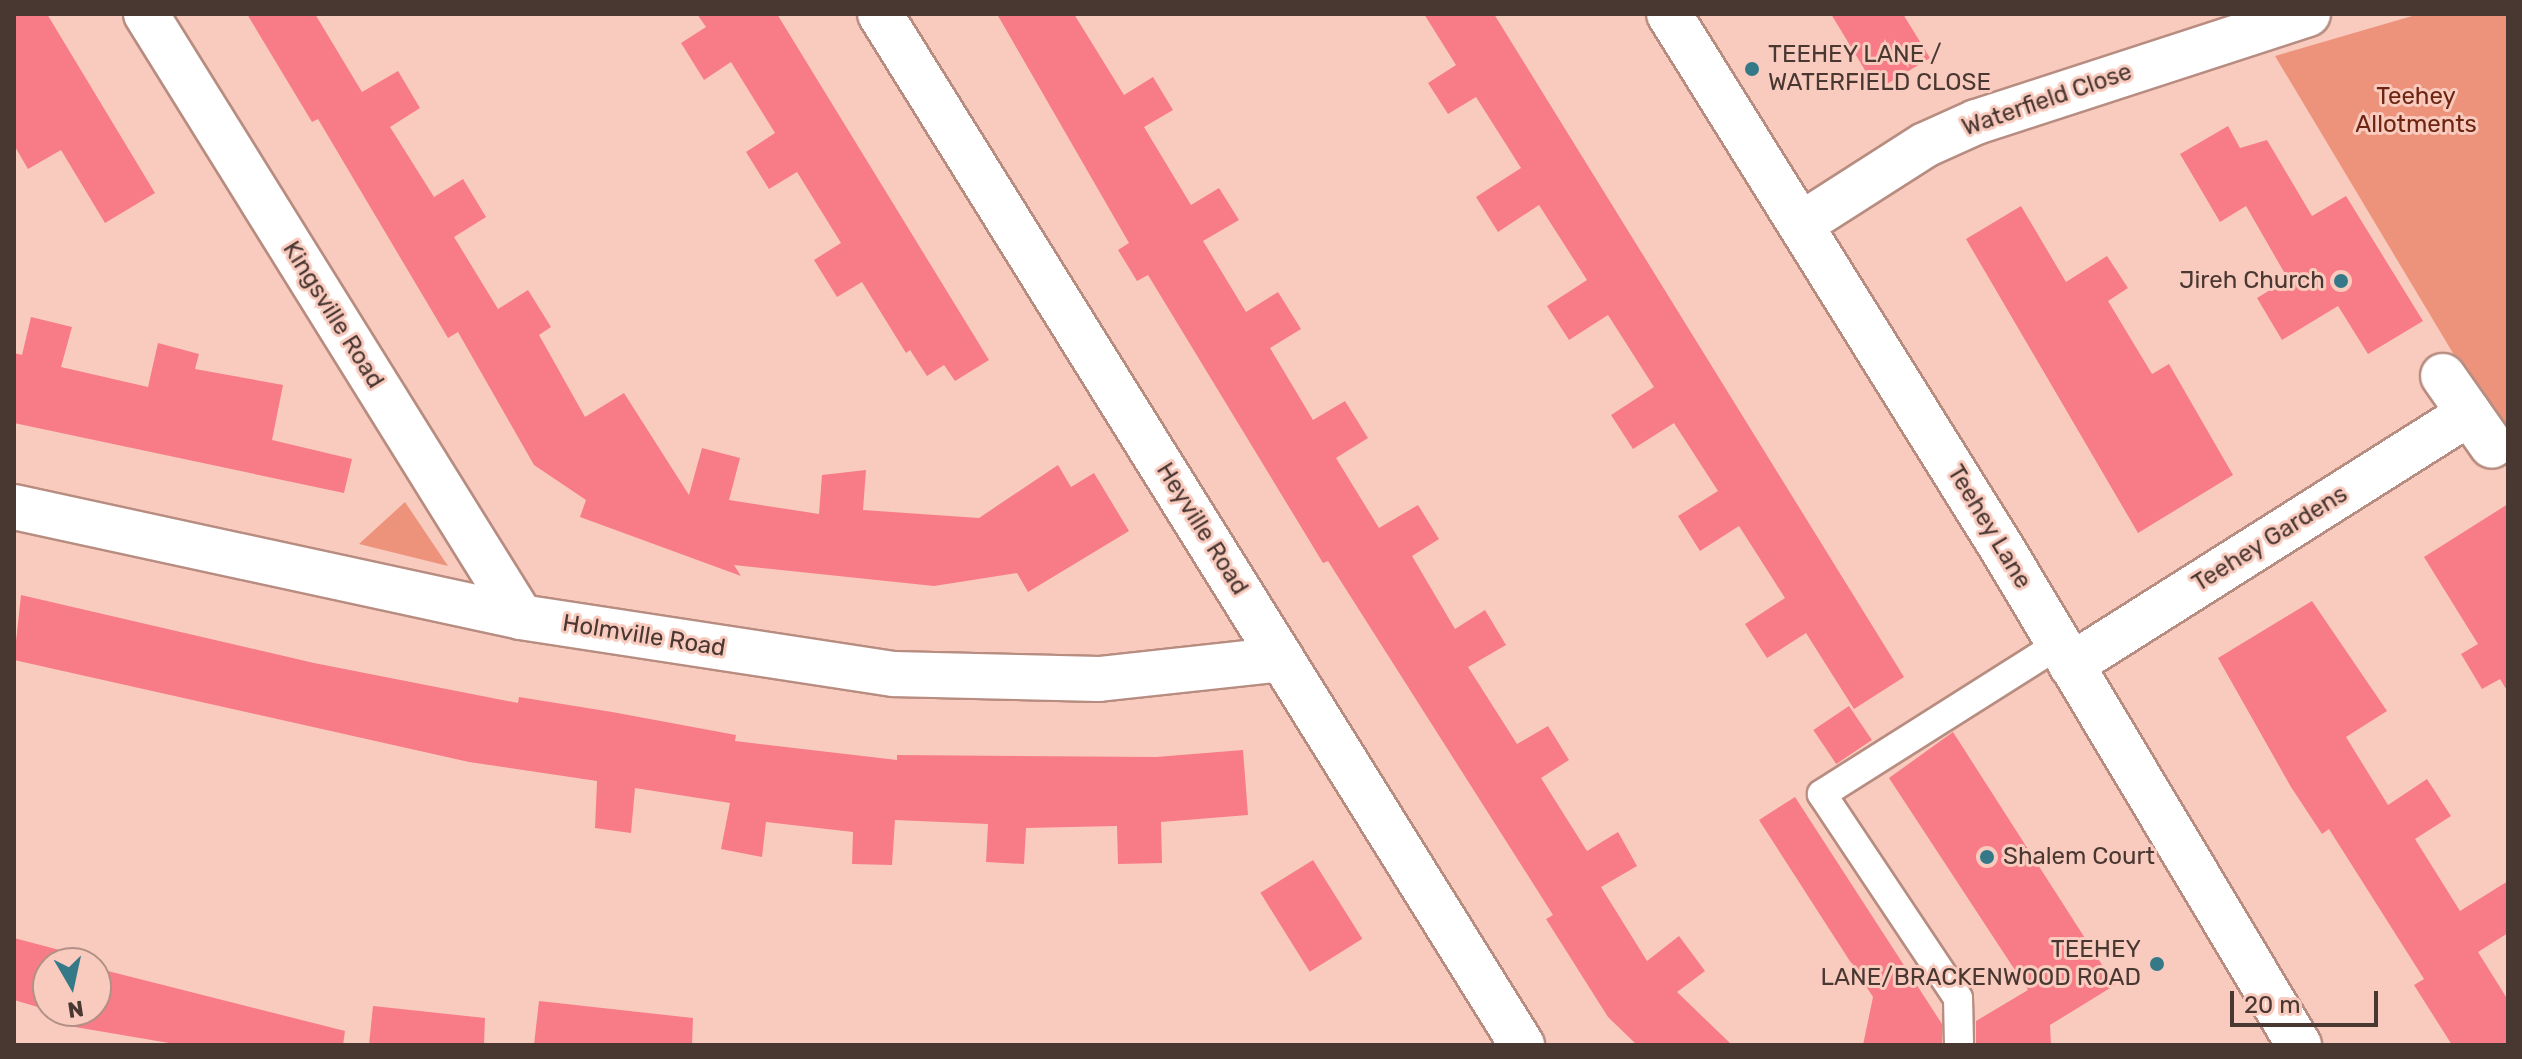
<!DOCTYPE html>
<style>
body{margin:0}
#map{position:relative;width:2522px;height:1059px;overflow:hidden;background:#f9cbbe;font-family:Rubik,sans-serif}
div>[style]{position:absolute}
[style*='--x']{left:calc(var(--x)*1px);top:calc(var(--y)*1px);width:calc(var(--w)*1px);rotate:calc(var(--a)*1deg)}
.green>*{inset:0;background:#ed937c}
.building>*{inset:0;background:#f77c88;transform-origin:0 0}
.roads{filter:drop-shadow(2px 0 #b88d81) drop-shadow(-2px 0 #b88d81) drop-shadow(0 2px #b88d81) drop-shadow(0 -2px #b88d81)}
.lane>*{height:28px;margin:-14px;padding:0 14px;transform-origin:14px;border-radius:14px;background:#fff}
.street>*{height:44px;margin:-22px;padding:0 22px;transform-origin:22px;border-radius:22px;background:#fff}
.secondary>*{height:44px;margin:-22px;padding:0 22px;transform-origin:22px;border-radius:22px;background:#fff}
.dots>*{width:22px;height:22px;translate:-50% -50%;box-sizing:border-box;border:4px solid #f9cbbe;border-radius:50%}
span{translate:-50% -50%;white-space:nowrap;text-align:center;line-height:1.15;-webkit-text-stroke:6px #f9cbbe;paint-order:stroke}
.poi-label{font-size:24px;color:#493732}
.left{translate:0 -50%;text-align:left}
.right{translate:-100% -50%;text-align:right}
.park-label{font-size:24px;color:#6d2411}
.street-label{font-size:24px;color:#493732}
.frame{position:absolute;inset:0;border:16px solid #493732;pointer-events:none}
.north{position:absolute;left:32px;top:947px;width:80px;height:80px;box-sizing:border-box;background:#f9cbbe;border:2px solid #b39086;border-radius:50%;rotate:171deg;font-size:22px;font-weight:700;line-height:32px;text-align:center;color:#493732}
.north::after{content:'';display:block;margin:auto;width:28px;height:36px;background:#357989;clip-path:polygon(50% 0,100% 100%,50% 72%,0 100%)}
.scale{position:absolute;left:2230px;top:991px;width:148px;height:36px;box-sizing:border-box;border:4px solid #493732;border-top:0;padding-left:10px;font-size:24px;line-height:28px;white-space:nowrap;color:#493732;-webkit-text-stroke:6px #f9cbbe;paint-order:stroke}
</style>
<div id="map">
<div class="green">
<i style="clip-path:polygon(2419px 14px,2508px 14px,2508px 445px,2275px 56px)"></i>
<i style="clip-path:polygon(405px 502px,448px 566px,359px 544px)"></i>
</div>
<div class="building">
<i style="clip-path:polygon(14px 14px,47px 14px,155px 193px,105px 223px,61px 150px,28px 169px,14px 145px)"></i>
<i style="clip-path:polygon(247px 14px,315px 14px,362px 92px,398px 71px,420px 108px,390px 127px,434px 197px,463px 179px,486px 217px,454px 237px,498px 309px,528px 290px,551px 327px,539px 335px,585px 417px,624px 393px,689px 495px,702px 448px,740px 458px,729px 500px,819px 514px,822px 475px,866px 470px,863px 510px,979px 518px,1058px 465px,1071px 487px,1094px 473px,1129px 531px,1028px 592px,1017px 573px,934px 586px,734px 565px,741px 576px,580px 517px,586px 500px,534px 465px,458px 332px,448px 338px,318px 119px,312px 122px)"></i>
<i style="clip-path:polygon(697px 14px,777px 14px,989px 360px,955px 381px,944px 365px,927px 376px,910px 350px,906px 353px,862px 282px,837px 297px,814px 260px,841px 243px,797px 172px,769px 189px,746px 152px,775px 133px,731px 62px,704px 80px,681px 43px,706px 27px)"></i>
<i style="clip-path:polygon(997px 14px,1074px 14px,1124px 95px,1153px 77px,1173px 110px,1144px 127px,1191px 205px,1219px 188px,1239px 220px,1203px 241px,1246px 312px,1278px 292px,1301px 329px,1270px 348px,1313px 420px,1345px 401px,1368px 438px,1336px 458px,1379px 528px,1418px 505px,1439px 539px,1412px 556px,1455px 629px,1485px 610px,1506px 645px,1468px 667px,1517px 744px,1548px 726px,1569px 760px,1541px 778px,1587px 851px,1618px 832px,1637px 866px,1601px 887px,1647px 961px,1679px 936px,1705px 971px,1677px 992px,1732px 1045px,1637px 1045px,1608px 1017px,1546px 919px,1553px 915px,1328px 561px,1323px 563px,1148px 275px,1137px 281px,1118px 250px,1129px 243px)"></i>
<i style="clip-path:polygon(1424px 14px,1494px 14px,1904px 677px,1854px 709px,1806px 633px,1767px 658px,1745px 624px,1785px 598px,1739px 526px,1700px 551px,1678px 516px,1718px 491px,1674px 423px,1633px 449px,1611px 415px,1654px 387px,1608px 315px,1569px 340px,1547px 306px,1587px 280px,1539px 205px,1498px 232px,1476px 197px,1521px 168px,1476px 97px,1448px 114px,1428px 83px,1456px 65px)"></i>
<i style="clip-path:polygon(1831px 14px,1903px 14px,1930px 58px,1877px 90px)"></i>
<i style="clip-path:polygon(2228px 126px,2240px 148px,2267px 140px,2312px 216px,2346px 196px,2423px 321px,2368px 354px,2338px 306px,2282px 340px,2257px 298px,2288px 279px,2246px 206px,2220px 222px,2180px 154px)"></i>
<i style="clip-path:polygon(2021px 206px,2066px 282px,2107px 256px,2128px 288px,2108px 301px,2152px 374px,2169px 364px,2233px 475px,2138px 533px,1966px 239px)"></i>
<i style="clip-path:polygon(31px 317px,72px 327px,61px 367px,148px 387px,158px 343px,199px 354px,195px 369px,283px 385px,272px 440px,352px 459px,344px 493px,14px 423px,14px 353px,22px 355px)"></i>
<i style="clip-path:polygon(2508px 504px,2508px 692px,2500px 679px,2482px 689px,2461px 654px,2478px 644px,2424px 557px)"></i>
<i style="clip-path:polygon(21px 595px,314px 663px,518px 703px,519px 697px,612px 712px,736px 735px,735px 741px,897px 760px,897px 755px,1156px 757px,1243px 750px,1248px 815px,1161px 822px,1162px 863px,1118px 864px,1117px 826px,1026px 828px,1024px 864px,986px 862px,988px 824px,895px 820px,892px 865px,852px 864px,853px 832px,766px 822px,762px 857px,721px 849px,730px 803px,635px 788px,631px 833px,595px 828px,597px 781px,469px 762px,14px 660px)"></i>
<i style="clip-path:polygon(2312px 601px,2387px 711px,2346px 737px,2388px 805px,2427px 779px,2451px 816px,2415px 839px,2460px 911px,2508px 881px,2508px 933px,2478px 952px,2508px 1000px,2508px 1045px,2452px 1045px,2414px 985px,2424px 979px,2329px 829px,2322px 834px,2291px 787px,2218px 658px)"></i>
<i style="left:1849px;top:706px;width:41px;height:43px;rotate:56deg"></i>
<i style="clip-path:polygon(1953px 732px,2115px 985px,2050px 1025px,2051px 1045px,1976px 1045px,1976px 1021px,2028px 990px,1889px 778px)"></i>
<i style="clip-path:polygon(1795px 797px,1942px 1024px,1942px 1045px,1863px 1045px,1873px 997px,1759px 820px)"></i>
<i style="left:1313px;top:860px;width:93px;height:62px;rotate:58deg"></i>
<i style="clip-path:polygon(14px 938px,90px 958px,48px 963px,48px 1010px,14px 1000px)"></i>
<i style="clip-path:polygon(96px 968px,345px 1031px,343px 1045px,181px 1045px,69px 1026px,72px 1016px,53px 1011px,96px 1011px)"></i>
<i style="clip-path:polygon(539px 1001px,693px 1018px,692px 1045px,534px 1045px)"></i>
<i style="clip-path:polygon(373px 1006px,485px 1018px,484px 1045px,369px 1045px)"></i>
</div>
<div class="roads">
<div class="lane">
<i style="--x:1959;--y:1045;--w:47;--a:-91.2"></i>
<i style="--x:1958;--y:998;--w:245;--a:-123.7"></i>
<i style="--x:1822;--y:794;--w:280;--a:-32.3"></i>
</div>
<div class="street">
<i style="--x:146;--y:14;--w:710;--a:58.12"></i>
<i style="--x:880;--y:14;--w:1215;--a:58.09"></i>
<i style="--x:1803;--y:223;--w:145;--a:-32.6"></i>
<i style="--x:1925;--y:145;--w:56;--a:-24.3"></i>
<i style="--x:1976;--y:122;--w:349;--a:-18"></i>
<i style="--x:2443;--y:376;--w:85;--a:55"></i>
<i style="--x:14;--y:507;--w:519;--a:12.24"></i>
<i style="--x:521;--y:617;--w:376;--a:8.7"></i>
<i style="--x:893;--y:674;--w:206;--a:1.4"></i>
<i style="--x:1099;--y:679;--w:184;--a:-6.2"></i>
<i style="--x:2071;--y:665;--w:471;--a:-32.3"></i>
</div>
<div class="secondary">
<i style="--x:1669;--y:14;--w:632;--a:58.07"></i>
<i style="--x:2003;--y:550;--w:577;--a:59.12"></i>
</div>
</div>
<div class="dots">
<i style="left:1752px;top:69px;background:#357989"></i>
<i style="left:2341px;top:281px;background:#357989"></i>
<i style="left:1987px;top:857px;background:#357989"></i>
<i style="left:2157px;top:964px;background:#357989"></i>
</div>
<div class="poi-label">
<span class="left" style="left:1768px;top:69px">TEEHEY LANE /<br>WATERFIELD CLOSE</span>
<span class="right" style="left:2325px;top:281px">Jireh Church</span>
<span class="left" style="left:2003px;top:857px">Shalem Court</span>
<span class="right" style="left:2141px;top:964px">TEEHEY<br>LANE/BRACKENWOOD ROAD</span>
</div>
<div class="park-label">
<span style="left:2416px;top:111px">Teehey<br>Allotments</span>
</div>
<div class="street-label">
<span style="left:2047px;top:100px;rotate:-19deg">Waterfield Close</span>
<span style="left:333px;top:315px;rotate:58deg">Kingsville Road</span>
<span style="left:1989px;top:527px;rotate:59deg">Teehey Lane</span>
<span style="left:1202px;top:529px;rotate:58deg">Heyville Road</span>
<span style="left:2270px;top:539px;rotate:-32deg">Teehey Gardens</span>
<span style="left:644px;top:636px;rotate:9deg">Holmville Road</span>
</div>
<div class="frame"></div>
<div class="north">N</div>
<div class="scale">20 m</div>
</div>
